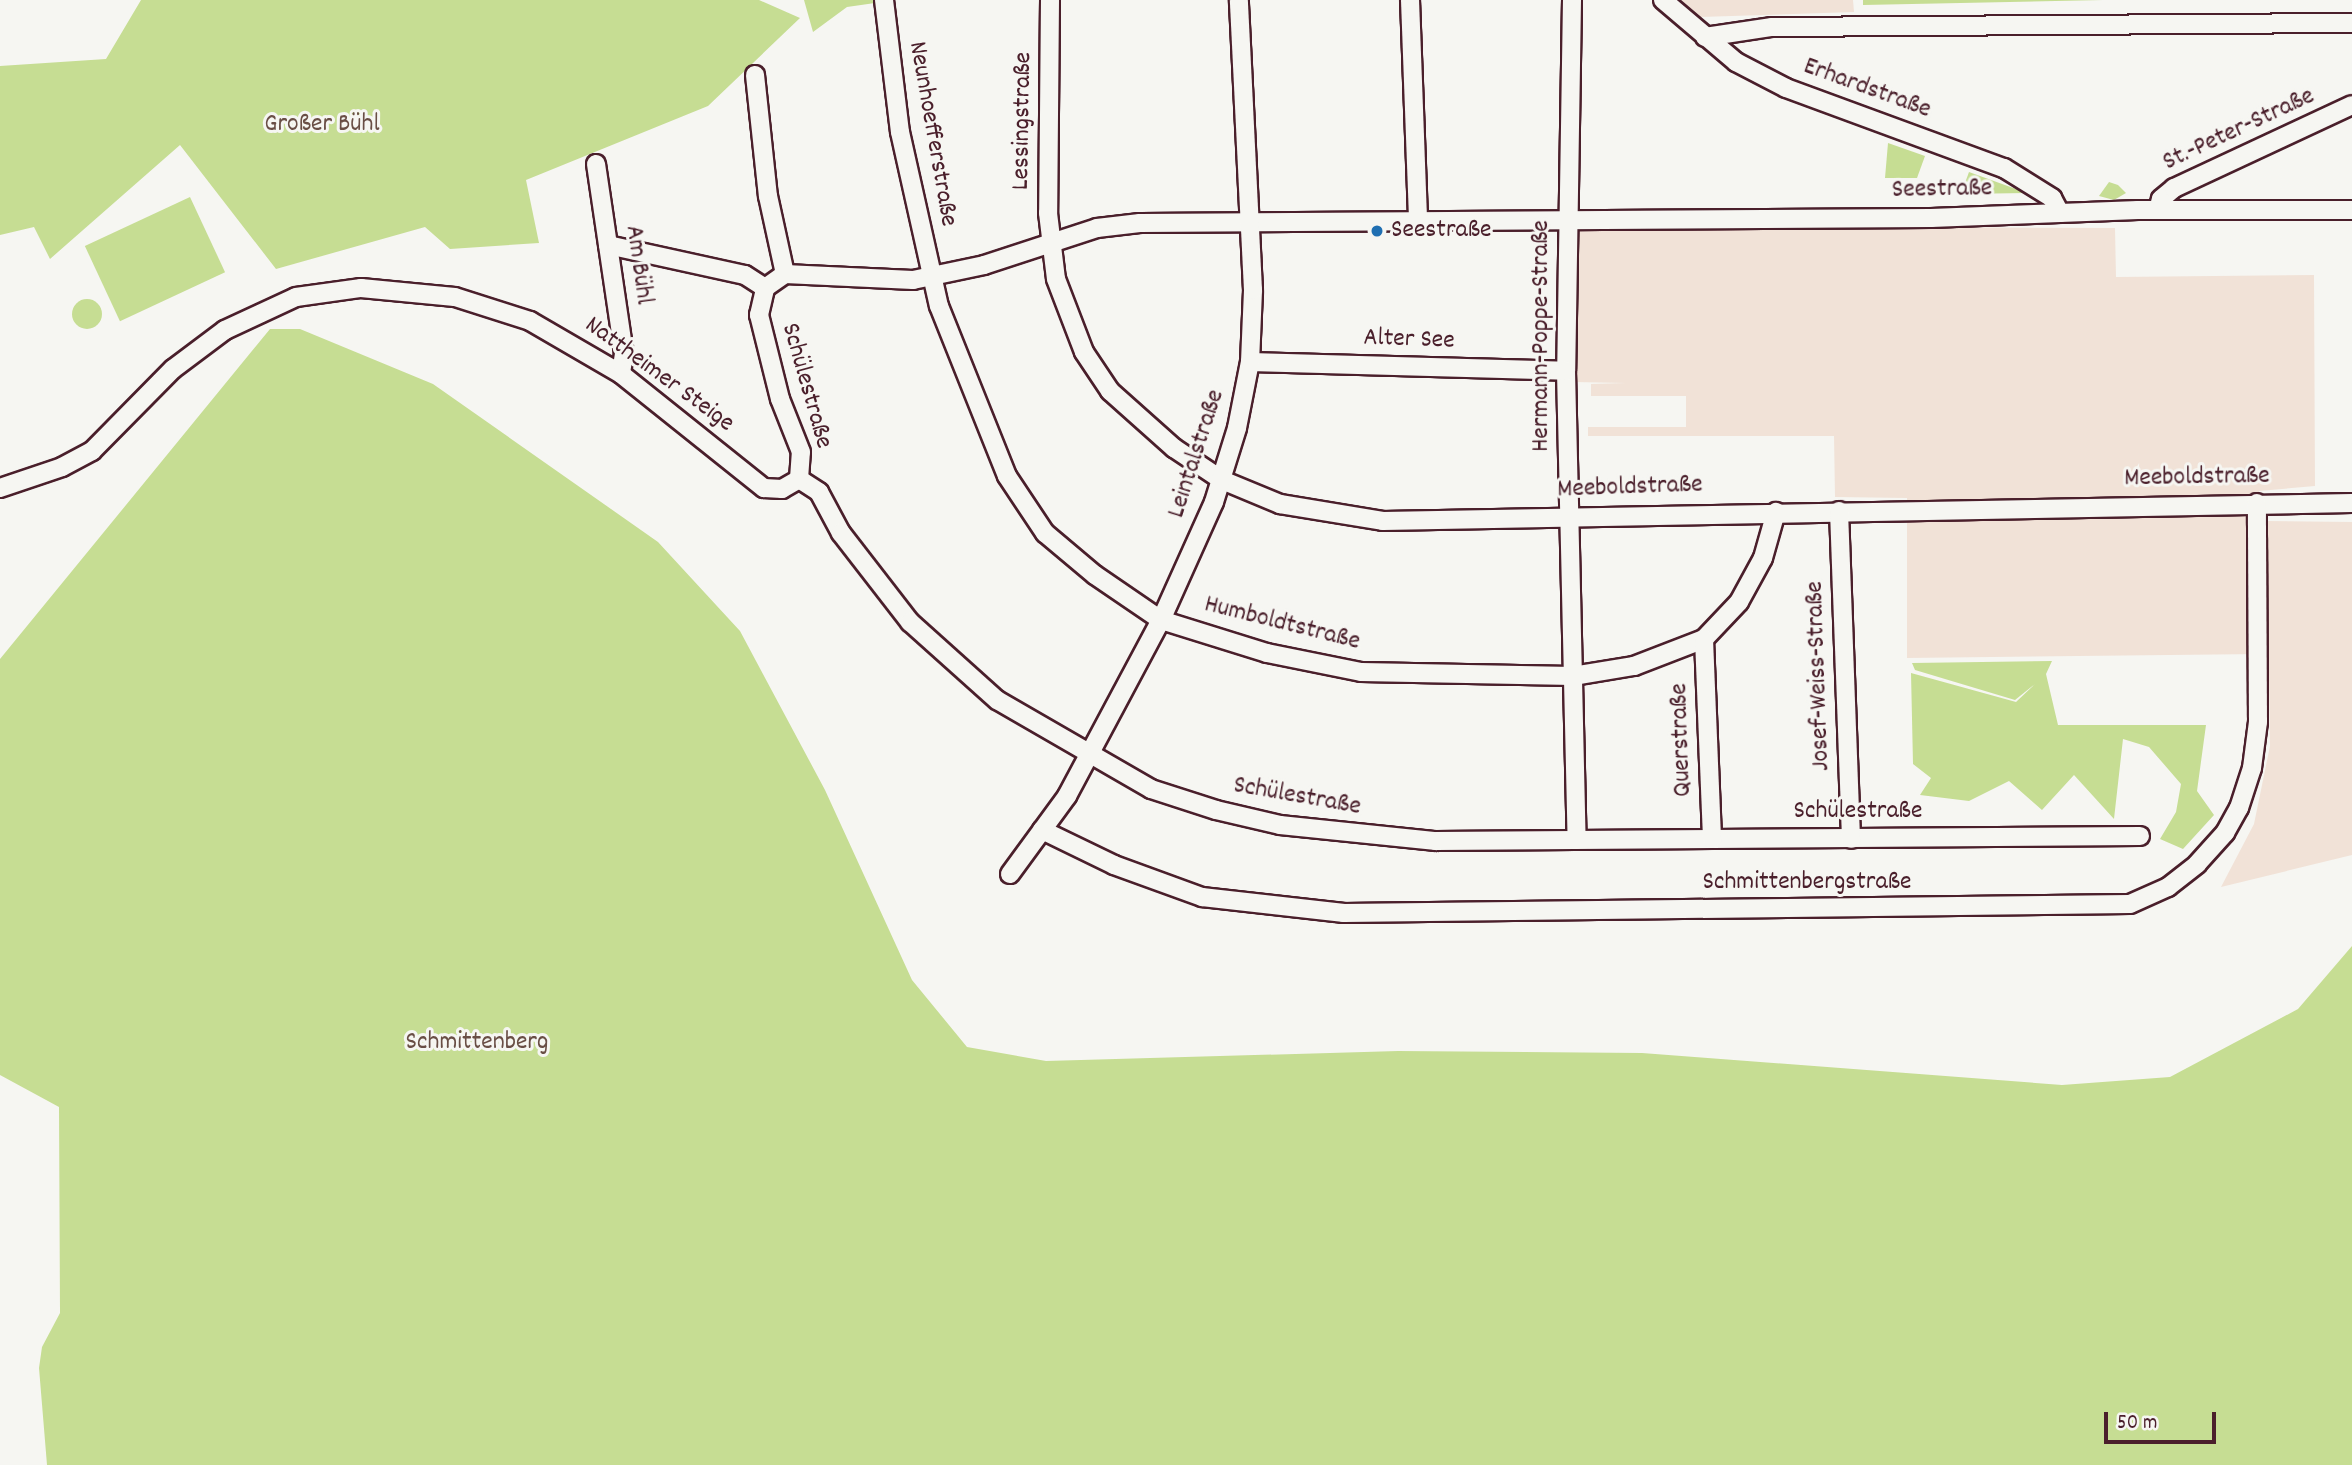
<!DOCTYPE html>
<meta charset="utf-8">
<style>
body{margin:0}
#map{position:relative;width:2352px;height:1465px;overflow:hidden;background:#f6f6f2;font-family:Dekko,sans-serif}
div>[style]{position:absolute}
[style*='--x']{left:calc(var(--x)*1px);top:calc(var(--y)*1px);width:calc(var(--w)*1px);rotate:calc(var(--a)*1deg)}
.built>*{inset:0;background:#f1e2d7}
.green>*{inset:0;background:#c6dd93;transform-origin:0 0}
.round{border-radius:50%}
.roads{filter:drop-shadow(2px 0 #4a1f2b) drop-shadow(-2px 0 #4a1f2b) drop-shadow(0 2px #4a1f2b) drop-shadow(0 -2px #4a1f2b)}
.minor>*{height:18px;margin:-9px;padding:0 9px;transform-origin:9px;border-radius:9px;background:#f6f6f2}
.dots>*{width:19px;height:19px;translate:-50% -50%;box-sizing:border-box;border:4px solid #f6f6f2;border-radius:50%}
span{translate:-50% -50%;white-space:nowrap;text-align:center;line-height:1.15;-webkit-text-stroke:6px #f6f6f2;paint-order:stroke}
.street-label{font-size:26px;color:#4a1f2b}
.park-label{font-size:26px;color:#694e45}
.poi-label{font-size:26px;color:#4a1f2b}
.left{translate:0 -50%;text-align:left}
.scale{position:absolute;left:2104px;top:1412px;width:112px;height:32px;box-sizing:border-box;border:4px solid #4a1f2b;border-top:0;padding-left:9px;font-size:21px;line-height:24px;white-space:nowrap;color:#4a1f2b;-webkit-text-stroke:5px #f6f6f2;paint-order:stroke}
</style>
<div id="map">
<div class="built">
<i style="clip-path:polygon(1677px 0,1853px 0,1854px 12px,1700px 17px)"></i>
<i style="clip-path:polygon(1572px 226px,2115px 228px,2116px 277px,2314px 275px,2315px 486px,2259px 491px,2261px 654px,1907px 658px,1907px 498px,1835px 497px,1834px 436px,1588px 436px,1588px 427px,1686px 427px,1686px 396px,1591px 396px,1591px 384px,1626px 383px,1574px 382px)"></i>
<i style="clip-path:polygon(2267px 521px,2352px 522px,2352px 855px,2221px 887px,2254px 824px,2270px 746px)"></i>
</div>
<div class="green">
<i style="clip-path:polygon(141px 0,759px 0,800px 18px,708px 106px,526px 180px,539px 243px,450px 249px,425px 227px,276px 269px,180px 145px,50px 259px,34px 227px,0 235px,0 66px,106px 59px)"></i>
<i style="clip-path:polygon(804px 0,875px 0,875px 3px,847px 7px,813px 32px)"></i>
<i style="clip-path:polygon(1863px 0,2103px 0,1863px 5px)"></i>
<i style="clip-path:polygon(1888px 143px,1925px 156px,1917px 178px,1885px 178px)"></i>
<i style="clip-path:polygon(1969px 172px,2027px 193px,1961px 194px)"></i>
<i style="clip-path:polygon(2109px 182px,2118px 185px,2126px 193px,2114px 200px,2099px 196px)"></i>
<i style="left:190px;top:197px;width:83px;height:116px;rotate:65deg"></i>
<i class="round" style="left:72px;top:299px;width:30px;height:30px"></i>
<i style="clip-path:polygon(270px 329px,300px 329px,433px 384px,658px 542px,740px 631px,825px 790px,912px 980px,967px 1047px,1046px 1061px,1398px 1051px,1642px 1053px,2062px 1085px,2170px 1077px,2298px 1009px,2352px 946px,2352px 1465px,47px 1465px,39px 1368px,42px 1347px,60px 1313px,59px 1107px,0 1075px,0 659px)"></i>
<i style="clip-path:polygon(2052px 661px,2046px 674px,2058px 725px,2206px 725px,2197px 791px,2214px 815px,2183px 849px,2160px 839px,2176px 812px,2181px 784px,2149px 747px,2123px 739px,2114px 819px,2074px 775px,2042px 810px,2009px 781px,1969px 801px,1920px 795px,1931px 778px,1913px 764px,1911px 673px,2016px 702px,2035px 684px,2015px 700px,1915px 670px,1912px 663px)"></i>
</div>
<div class="roads">
<div class="minor">
<i style="--x:884;--y:0;--w:133;--a:83.1"></i>
<i style="--x:900;--y:132;--w:178;--a:77.4"></i>
<i style="--x:939;--y:306;--w:183;--a:68.2"></i>
<i style="--x:1007;--y:476;--w:69;--a:56.3"></i>
<i style="--x:1045;--y:533;--w:65;--a:40"></i>
<i style="--x:1095;--y:575;--w:80;--a:34.3"></i>
<i style="--x:1161;--y:620;--w:111;--a:17.3"></i>
<i style="--x:1267;--y:653;--w:96;--a:11.4"></i>
<i style="--x:1361;--y:672;--w:212;--a:1.1"></i>
<i style="--x:1573;--y:676;--w:62;--a:-9.3"></i>
<i style="--x:1634;--y:666;--w:75;--a:-21.1"></i>
<i style="--x:1704;--y:639;--w:51;--a:-46.6"></i>
<i style="--x:1739;--y:602;--w:50;--a:-61.4"></i>
<i style="--x:1763;--y:558;--w:48;--a:-74.2"></i>
<i style="--x:1050;--y:0;--w:213;--a:90.5"></i>
<i style="--x:1048;--y:213;--w:66;--a:83.1"></i>
<i style="--x:1056;--y:279;--w:78;--a:69"></i>
<i style="--x:1084;--y:352;--w:47;--a:56.3"></i>
<i style="--x:1110;--y:391;--w:86;--a:41.7"></i>
<i style="--x:1174;--y:448;--w:58;--a:33.7"></i>
<i style="--x:1222;--y:480;--w:63;--a:22.5"></i>
<i style="--x:1280;--y:504;--w:104;--a:9.4"></i>
<i style="--x:1383;--y:521;--w:969;--a:-1.06"></i>
<i style="--x:1410;--y:0;--w:219;--a:87.9"></i>
<i style="--x:1572;--y:0;--w:371;--a:90.9"></i>
<i style="--x:1566;--y:371;--w:469;--a:88.7"></i>
<i style="--x:1663;--y:0;--w:96;--a:40.3"></i>
<i style="--x:1736;--y:62;--w:56;--a:27.5"></i>
<i style="--x:1786;--y:88;--w:232;--a:20.2"></i>
<i style="--x:2004;--y:168;--w:57;--a:32"></i>
<i style="--x:2052;--y:198;--w:17;--a:62"></i>
<i style="--x:1705;--y:37;--w:68;--a:-8.5"></i>
<i style="--x:1772;--y:27;--w:580;--a:-0.4"></i>
<i style="--x:755;--y:75;--w:122;--a:83.9"></i>
<i style="--x:768;--y:196;--w:80;--a:77.7"></i>
<i style="--x:596;--y:164;--w:192;--a:81.6"></i>
<i style="--x:624;--y:354;--w:20;--a:99"></i>
<i style="--x:2158;--y:210;--w:11;--a:-75"></i>
<i style="--x:2161;--y:199;--w:17;--a:-40"></i>
<i style="--x:2174;--y:188;--w:196;--a:-25"></i>
<i style="--x:608;--y:245;--w:140;--a:12.4"></i>
<i style="--x:745;--y:275;--w:24;--a:33"></i>
<i style="--x:1250;--y:362;--w:316;--a:1.6"></i>
<i style="--x:799;--y:479;--w:27;--a:-86"></i>
<i style="--x:801;--y:452;--w:57;--a:-111.6"></i>
<i style="--x:780;--y:399;--w:87;--a:-104"></i>
<i style="--x:759;--y:315;--w:28;--a:-77"></i>
<i style="--x:765;--y:288;--w:24;--a:-35"></i>
<i style="--x:785;--y:274;--w:128;--a:2.7"></i>
<i style="--x:913;--y:280;--w:73;--a:-11.9"></i>
<i style="--x:984;--y:265;--w:119;--a:-18.1"></i>
<i style="--x:1097;--y:228;--w:43;--a:-6.6"></i>
<i style="--x:1140;--y:223;--w:791;--a:-0.36"></i>
<i style="--x:1931;--y:218;--w:207;--a:-2.2"></i>
<i style="--x:2138;--y:210;--w:214;--a:0"></i>
<i style="--x:799;--y:479;--w:24;--a:33"></i>
<i style="--x:819;--y:492;--w:47;--a:61.8"></i>
<i style="--x:841;--y:533;--w:113;--a:52.2"></i>
<i style="--x:910;--y:622;--w:117;--a:41.9"></i>
<i style="--x:997;--y:700;--w:178;--a:30"></i>
<i style="--x:1151;--y:789;--w:68;--a:17.9"></i>
<i style="--x:1216;--y:810;--w:66;--a:13.2"></i>
<i style="--x:1280;--y:825;--w:157;--a:5.9"></i>
<i style="--x:1436;--y:841;--w:704;--a:-0.41"></i>
<i style="--x:0;--y:488;--w:65;--a:-18.7"></i>
<i style="--x:62;--y:467;--w:34;--a:-28"></i>
<i style="--x:92;--y:451;--w:115;--a:-45.4"></i>
<i style="--x:173;--y:369;--w:65;--a:-36.9"></i>
<i style="--x:225;--y:330;--w:78;--a:-24.9"></i>
<i style="--x:296;--y:297;--w:66;--a:-7.9"></i>
<i style="--x:361;--y:288;--w:94;--a:5.5"></i>
<i style="--x:455;--y:297;--w:79;--a:17.7"></i>
<i style="--x:530;--y:321;--w:105;--a:30.2"></i>
<i style="--x:621;--y:374;--w:183;--a:38.6"></i>
<i style="--x:764;--y:488;--w:18;--a:3"></i>
<i style="--x:782;--y:489;--w:20;--a:-30"></i>
<i style="--x:1839;--y:511;--w:328;--a:87.9"></i>
<i style="--x:1704;--y:639;--w:200;--a:87.7"></i>
<i style="--x:1042;--y:830;--w:80;--a:25.9"></i>
<i style="--x:1114;--y:865;--w:94;--a:20"></i>
<i style="--x:1202;--y:897;--w:143;--a:6.4"></i>
<i style="--x:1344;--y:913;--w:786;--a:-0.66"></i>
<i style="--x:2130;--y:904;--w:42;--a:-24.1"></i>
<i style="--x:2168;--y:887;--w:37;--a:-38"></i>
<i style="--x:2197;--y:864;--w:42;--a:-47.9"></i>
<i style="--x:2225;--y:833;--w:29;--a:-61"></i>
<i style="--x:2239;--y:808;--w:42;--a:-72"></i>
<i style="--x:2252;--y:768;--w:46;--a:-82.6"></i>
<i style="--x:2258;--y:722;--w:219;--a:-90.3"></i>
<i style="--x:1010;--y:874;--w:97;--a:-53.8"></i>
<i style="--x:1067;--y:796;--w:200;--a:-61.9"></i>
<i style="--x:1161;--y:620;--w:129;--a:-65.8"></i>
<i style="--x:1214;--y:502;--w:77;--a:-72.7"></i>
<i style="--x:1237;--y:428;--w:67;--a:-78.9"></i>
<i style="--x:1250;--y:362;--w:72;--a:-87.6"></i>
<i style="--x:1253;--y:290;--w:290;--a:-92.8"></i>
</div>
</div>
<div class="dots">
<i style="left:1377px;top:231px;background:#1f6fb2"></i>
</div>
<div class="street-label">
<span style="left:1867px;top:89px;rotate:20deg">Erhardstraße</span>
<span style="left:1023px;top:121px;rotate:-89deg">Lessingstraße</span>
<span style="left:2239px;top:130px;rotate:-25deg">St.-Peter-Straße</span>
<span style="left:932px;top:134px;rotate:80deg">Neunhoefferstraße</span>
<span style="left:1942px;top:190px;rotate:-1deg">Seestraße</span>
<span style="left:638px;top:265px;rotate:82deg">Am Bühl</span>
<span style="left:1542px;top:336px;rotate:-90deg">Hermann-Poppe-Straße</span>
<span style="left:1409px;top:340px;rotate:2deg">Alter See</span>
<span style="left:659px;top:375px;rotate:36deg">Nattheimer Steige</span>
<span style="left:806px;top:386px;rotate:74deg">Schülestraße</span>
<span style="left:1197px;top:454px;rotate:-72deg">Leintalstraße</span>
<span style="left:2197px;top:478px;rotate:-1deg">Meeboldstraße</span>
<span style="left:1630px;top:488px;rotate:-2deg">Meeboldstraße</span>
<span style="left:1282px;top:624px;rotate:14deg">Humboldtstraße</span>
<span style="left:1819px;top:676px;rotate:-92deg">Josef-Weiss-Straße</span>
<span style="left:1682px;top:740px;rotate:-92deg">Querstraße</span>
<span style="left:1297px;top:797px;rotate:10deg">Schülestraße</span>
<span style="left:1858px;top:812px">Schülestraße</span>
<span style="left:1807px;top:883px">Schmittenbergstraße</span>
</div>
<div class="park-label">
<span style="left:322px;top:125px">Großer Bühl</span>
<span style="left:477px;top:1043px">Schmittenberg</span>
</div>
<div class="poi-label">
<span class="left" style="left:1391px;top:231px">Seestraße</span>
</div>
<div class="scale">50 m</div>
</div>
